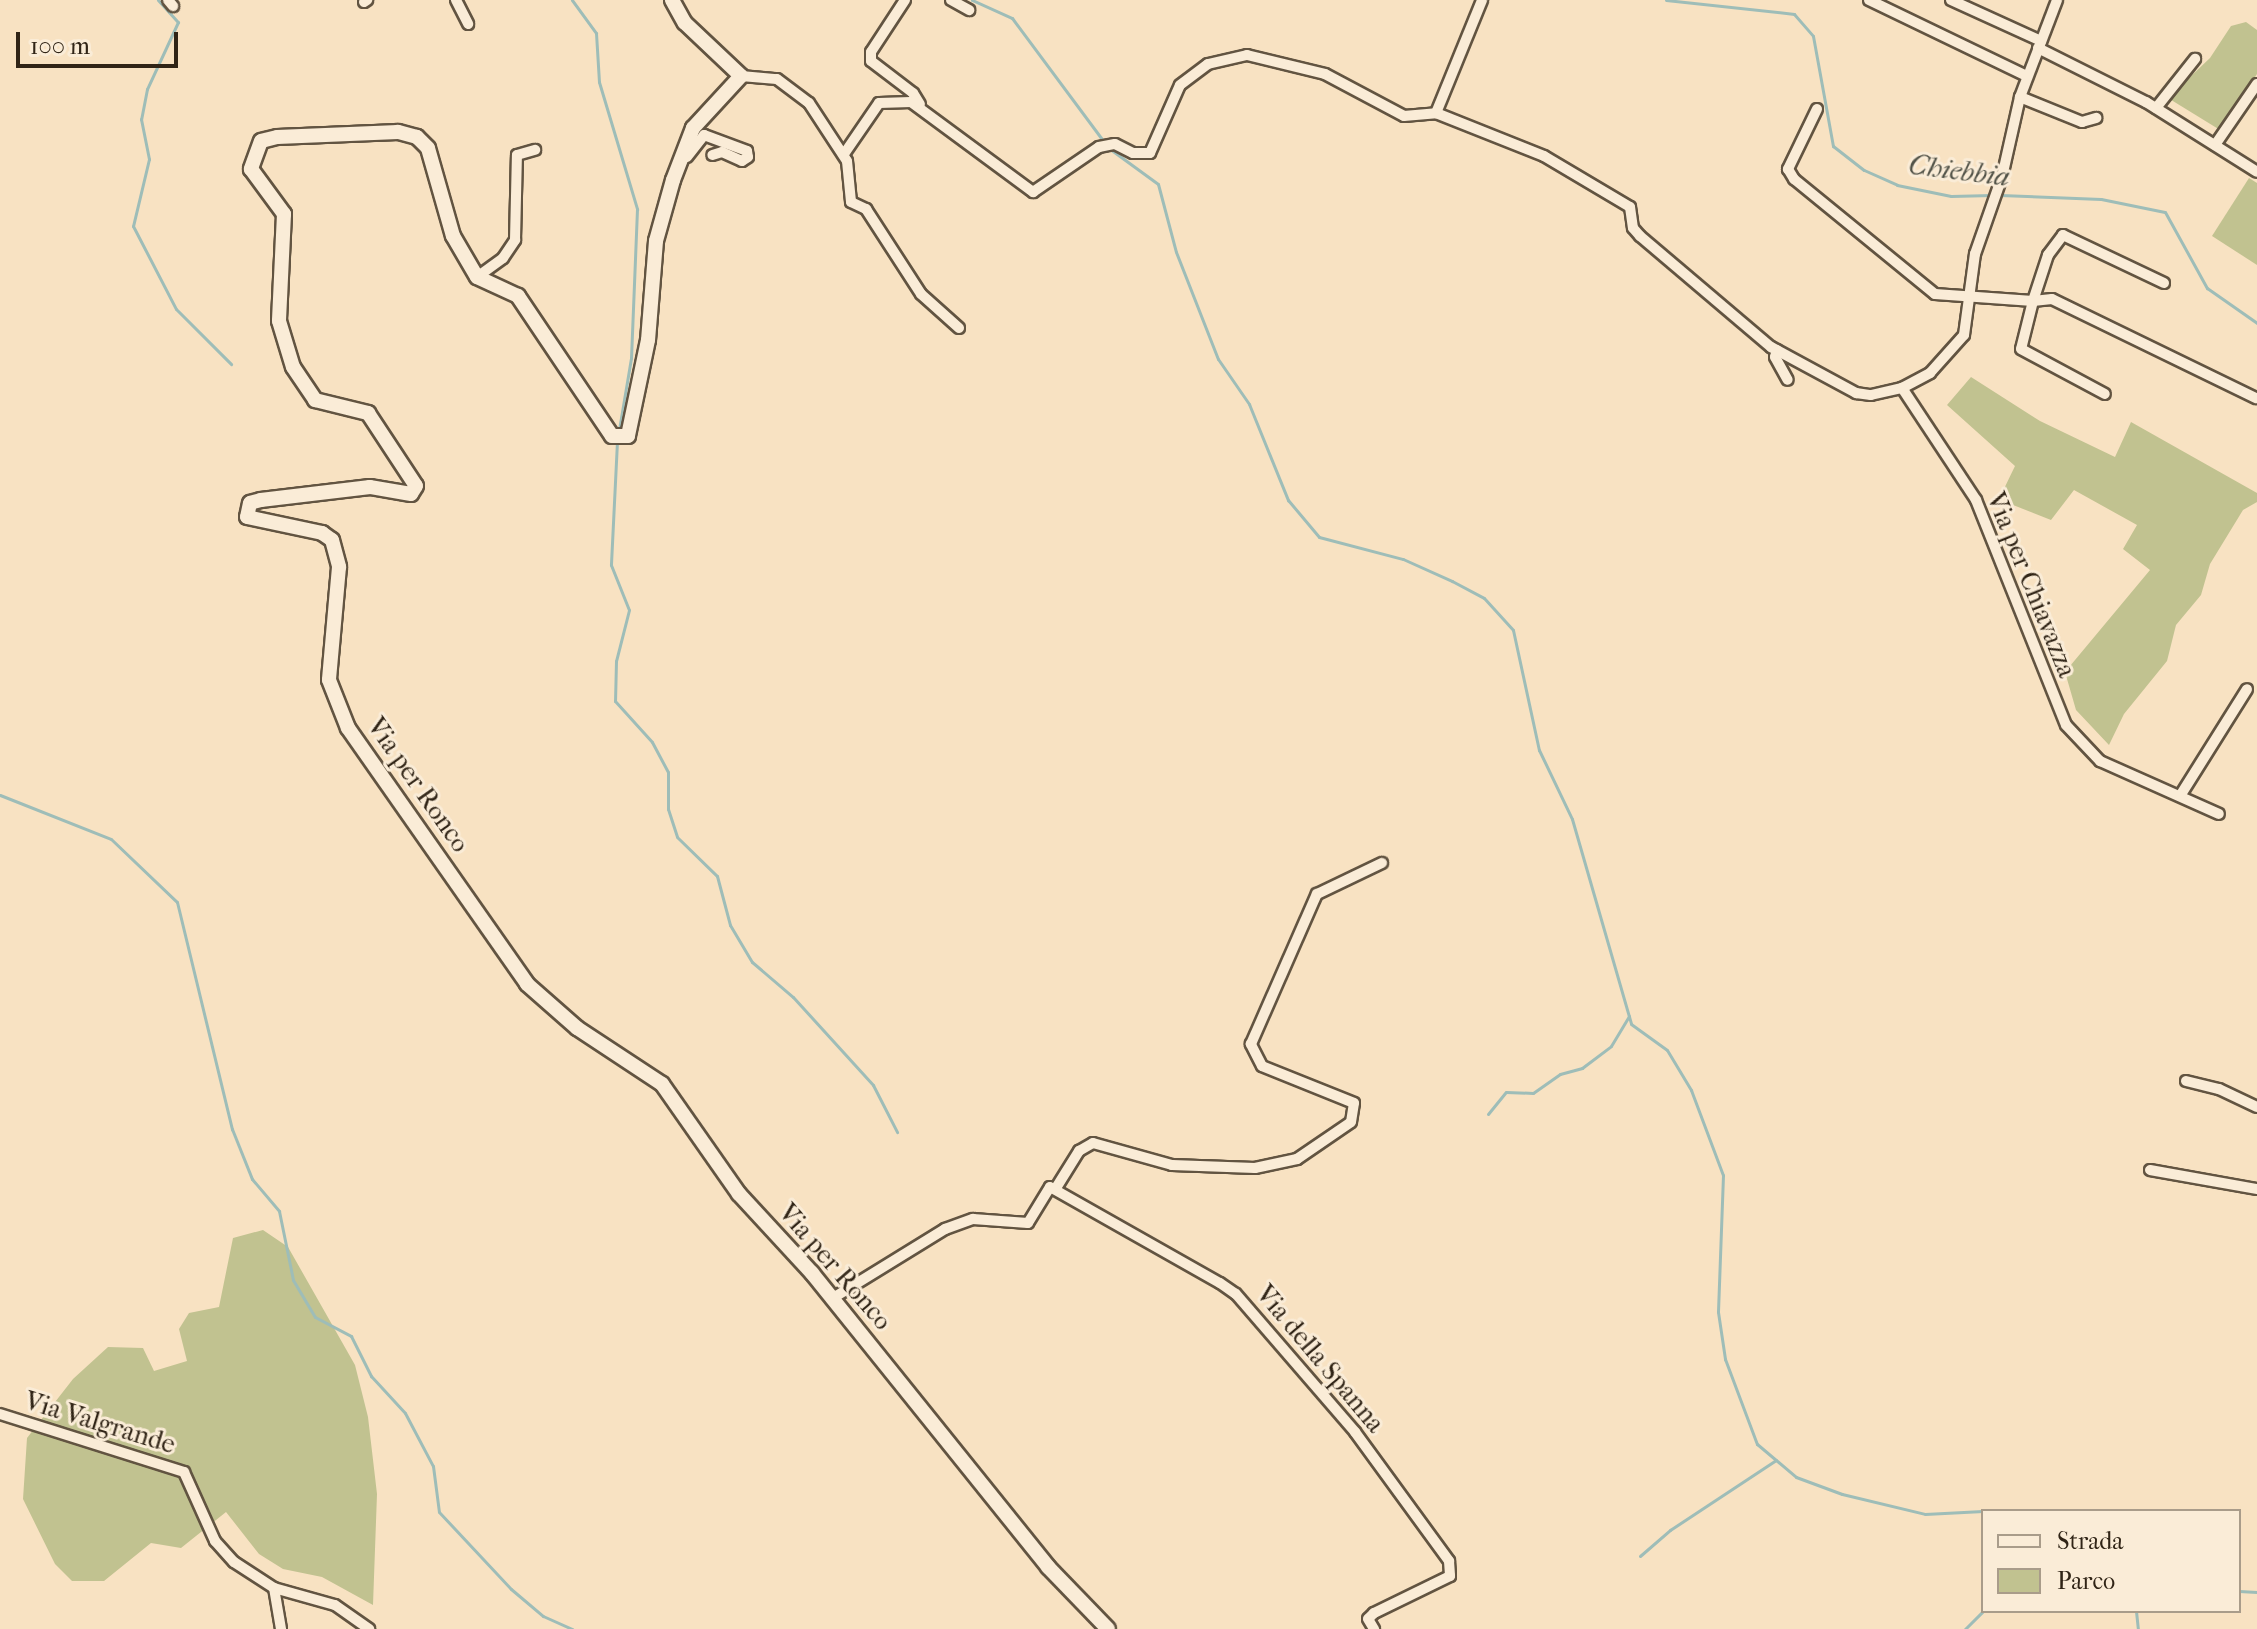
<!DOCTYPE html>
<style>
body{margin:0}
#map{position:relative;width:2257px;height:1629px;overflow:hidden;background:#f8e2c2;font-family:"IM FELL French Canon",serif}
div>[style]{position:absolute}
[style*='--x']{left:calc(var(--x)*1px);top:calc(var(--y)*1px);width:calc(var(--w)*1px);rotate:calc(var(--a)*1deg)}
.green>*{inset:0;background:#c1c290}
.stream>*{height:3px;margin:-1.5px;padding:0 1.5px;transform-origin:1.5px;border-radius:1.5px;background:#9ebdb8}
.roads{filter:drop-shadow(2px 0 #625441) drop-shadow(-2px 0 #625441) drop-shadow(0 2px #625441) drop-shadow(0 -2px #625441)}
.street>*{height:10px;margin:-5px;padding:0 5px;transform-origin:5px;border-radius:5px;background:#faecd7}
.secondary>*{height:14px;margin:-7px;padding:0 7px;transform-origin:7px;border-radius:7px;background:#faecd7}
span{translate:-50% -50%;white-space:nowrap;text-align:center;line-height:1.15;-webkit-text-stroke:6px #faecd7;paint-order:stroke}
.street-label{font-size:26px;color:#302416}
.water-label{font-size:28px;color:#515247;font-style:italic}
.legend{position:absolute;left:1981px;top:1509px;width:260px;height:104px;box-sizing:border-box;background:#faecd7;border:2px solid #a99c8a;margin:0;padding:10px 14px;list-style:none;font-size:24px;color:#302416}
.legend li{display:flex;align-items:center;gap:16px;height:40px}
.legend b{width:40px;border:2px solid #a99c8a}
.scale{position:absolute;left:16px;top:32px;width:162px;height:36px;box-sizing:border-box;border:4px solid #302416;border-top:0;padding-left:10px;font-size:24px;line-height:28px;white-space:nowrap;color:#302416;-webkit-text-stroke:6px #faecd7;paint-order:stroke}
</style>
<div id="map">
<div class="green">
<i style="clip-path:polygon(2246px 22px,2257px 30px,2257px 74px,2220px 130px,2168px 98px,2210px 58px,2231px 26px)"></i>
<i style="clip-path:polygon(2249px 178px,2257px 183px,2257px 265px,2212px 236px)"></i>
<i style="clip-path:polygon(1971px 377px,2040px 421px,2115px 457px,2131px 422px,2257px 493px,2257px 502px,2243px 510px,2210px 564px,2201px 595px,2176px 625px,2167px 661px,2124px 714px,2109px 745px,2076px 710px,2065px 672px,2150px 570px,2123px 549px,2137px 525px,2074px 490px,2051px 520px,2008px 503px,2001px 495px,2015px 466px,1947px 405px)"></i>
<i style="clip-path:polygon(263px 1230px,288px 1247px,355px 1365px,368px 1417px,377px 1494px,373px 1605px,322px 1577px,283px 1569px,259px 1554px,226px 1512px,181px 1548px,151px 1543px,104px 1581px,72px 1581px,55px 1564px,23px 1499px,27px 1438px,73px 1379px,108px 1347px,143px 1348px,154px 1371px,187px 1361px,179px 1329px,189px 1313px,219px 1307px,233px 1238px)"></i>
</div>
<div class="stream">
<i style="--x:158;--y:0;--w:30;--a:48"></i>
<i style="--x:178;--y:22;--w:74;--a:114.8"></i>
<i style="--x:147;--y:89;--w:31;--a:101"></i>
<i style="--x:141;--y:119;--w:41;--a:78.7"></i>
<i style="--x:149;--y:159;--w:69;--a:103.4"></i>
<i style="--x:133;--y:226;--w:93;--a:62.6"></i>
<i style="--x:176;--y:309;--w:78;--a:45"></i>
<i style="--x:572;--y:0;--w:41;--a:54"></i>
<i style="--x:596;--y:33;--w:49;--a:86.5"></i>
<i style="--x:599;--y:82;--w:133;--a:73.3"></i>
<i style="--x:637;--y:209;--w:149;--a:92.3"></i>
<i style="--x:631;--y:358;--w:73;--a:99.5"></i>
<i style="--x:972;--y:0;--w:44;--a:24.2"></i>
<i style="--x:1012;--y:18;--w:156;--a:53.4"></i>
<i style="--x:1666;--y:0;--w:129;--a:6.2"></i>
<i style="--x:1794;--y:14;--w:29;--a:49"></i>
<i style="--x:1813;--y:36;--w:112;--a:79.7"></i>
<i style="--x:1833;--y:146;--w:39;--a:38"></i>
<i style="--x:1864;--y:170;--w:36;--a:24"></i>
<i style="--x:1897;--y:185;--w:55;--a:11.5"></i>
<i style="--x:1951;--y:196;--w:41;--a:-1.4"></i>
<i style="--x:1110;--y:149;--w:59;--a:36.1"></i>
<i style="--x:1158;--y:184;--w:70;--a:75.2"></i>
<i style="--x:1176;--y:252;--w:115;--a:68.6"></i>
<i style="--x:1218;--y:359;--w:55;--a:55.4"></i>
<i style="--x:1249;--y:404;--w:104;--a:67.9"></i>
<i style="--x:1288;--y:500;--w:48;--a:50"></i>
<i style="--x:1319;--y:537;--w:87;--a:14.7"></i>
<i style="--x:1403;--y:559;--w:54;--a:24.2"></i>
<i style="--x:1452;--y:581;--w:36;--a:28"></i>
<i style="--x:1484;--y:598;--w:43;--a:47.8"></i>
<i style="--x:1513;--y:630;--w:123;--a:77.8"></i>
<i style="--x:1539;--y:750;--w:76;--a:64.4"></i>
<i style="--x:1572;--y:819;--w:213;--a:73.9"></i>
<i style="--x:1631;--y:1024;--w:44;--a:35.8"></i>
<i style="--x:1667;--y:1050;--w:47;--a:59"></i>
<i style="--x:1691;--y:1090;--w:91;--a:69.4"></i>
<i style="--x:1723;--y:1175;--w:137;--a:92.1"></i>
<i style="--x:1718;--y:1312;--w:48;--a:81.5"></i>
<i style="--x:1725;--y:1359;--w:91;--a:69.4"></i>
<i style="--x:1757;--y:1444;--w:51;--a:40.2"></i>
<i style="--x:1796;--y:1477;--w:49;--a:20.3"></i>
<i style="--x:1842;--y:1494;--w:85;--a:13.5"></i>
<i style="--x:1925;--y:1514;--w:58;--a:-3"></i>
<i style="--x:2000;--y:195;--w:101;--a:2.3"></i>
<i style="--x:2101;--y:199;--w:65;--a:11.5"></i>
<i style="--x:2165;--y:212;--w:87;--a:61.1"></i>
<i style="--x:2207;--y:288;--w:61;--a:35"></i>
<i style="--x:617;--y:441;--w:124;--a:92.8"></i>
<i style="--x:611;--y:565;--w:48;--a:68.2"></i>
<i style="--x:629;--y:610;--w:53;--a:104.3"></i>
<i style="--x:616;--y:661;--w:40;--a:91.4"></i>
<i style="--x:615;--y:701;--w:55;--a:47.9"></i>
<i style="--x:652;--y:742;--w:34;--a:62"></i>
<i style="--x:668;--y:772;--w:37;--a:90"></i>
<i style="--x:668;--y:809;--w:29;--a:72"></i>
<i style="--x:677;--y:837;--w:56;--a:44.3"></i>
<i style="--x:717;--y:876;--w:51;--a:75.1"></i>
<i style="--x:730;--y:925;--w:43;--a:59.3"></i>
<i style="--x:752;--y:962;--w:54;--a:40.5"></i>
<i style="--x:793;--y:997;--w:119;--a:47.7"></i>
<i style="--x:873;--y:1085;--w:53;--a:62.9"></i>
<i style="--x:0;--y:795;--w:119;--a:21.6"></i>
<i style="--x:111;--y:839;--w:91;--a:43.7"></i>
<i style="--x:177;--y:902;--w:234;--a:76.4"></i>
<i style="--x:232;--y:1129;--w:54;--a:68.2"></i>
<i style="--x:252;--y:1179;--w:42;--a:49.8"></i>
<i style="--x:279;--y:1211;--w:70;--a:78.5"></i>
<i style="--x:293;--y:1280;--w:43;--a:59.3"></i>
<i style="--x:315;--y:1317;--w:41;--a:27.8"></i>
<i style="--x:351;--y:1336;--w:45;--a:63.4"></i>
<i style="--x:371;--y:1376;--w:50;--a:47.4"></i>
<i style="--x:405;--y:1413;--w:60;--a:62.2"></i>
<i style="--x:433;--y:1466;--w:46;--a:82.6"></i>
<i style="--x:439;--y:1512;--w:105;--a:46.9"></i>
<i style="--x:511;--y:1589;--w:42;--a:40.2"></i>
<i style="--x:543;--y:1616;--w:32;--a:24"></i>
<i style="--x:1488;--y:1114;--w:28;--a:-51"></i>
<i style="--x:1506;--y:1092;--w:27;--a:2"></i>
<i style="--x:1533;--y:1093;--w:33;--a:-35"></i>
<i style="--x:1560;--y:1074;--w:23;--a:-15"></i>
<i style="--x:1582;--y:1068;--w:36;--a:-37"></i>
<i style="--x:1611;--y:1046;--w:35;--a:-59"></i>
<i style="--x:1640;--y:1556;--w:40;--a:-41"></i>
<i style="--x:1670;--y:1530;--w:127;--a:-33.4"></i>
<i style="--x:2239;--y:1591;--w:18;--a:3"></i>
<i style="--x:2136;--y:1611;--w:18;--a:84"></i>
<i style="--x:1965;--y:1629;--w:25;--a:-45"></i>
</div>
<div class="roads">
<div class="street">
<i style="--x:168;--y:0;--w:8;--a:50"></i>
<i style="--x:456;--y:0;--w:27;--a:63"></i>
<i style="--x:905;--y:0;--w:62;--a:123.2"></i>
<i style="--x:871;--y:52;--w:9;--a:90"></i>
<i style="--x:871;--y:61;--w:53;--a:37.3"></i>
<i style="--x:913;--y:93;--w:13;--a:58"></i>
<i style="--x:951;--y:0;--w:21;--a:29"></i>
<i style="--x:1869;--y:0;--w:175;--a:25.7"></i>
<i style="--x:1951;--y:0;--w:99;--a:24.5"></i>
<i style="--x:364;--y:2;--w:4;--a:-34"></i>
<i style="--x:2038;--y:48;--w:121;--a:26.6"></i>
<i style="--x:2146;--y:102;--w:131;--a:32.2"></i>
<i style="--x:741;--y:76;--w:36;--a:5"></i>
<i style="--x:777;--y:79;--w:40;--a:37"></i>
<i style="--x:809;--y:103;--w:69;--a:56.8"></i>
<i style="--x:847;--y:161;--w:41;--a:84.4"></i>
<i style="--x:851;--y:202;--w:17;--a:25"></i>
<i style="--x:866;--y:209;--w:101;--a:57.1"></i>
<i style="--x:921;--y:294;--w:51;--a:41.8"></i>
<i style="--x:2020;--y:97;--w:67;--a:22"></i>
<i style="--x:2082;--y:122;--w:15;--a:-16"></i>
<i style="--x:2156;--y:108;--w:63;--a:-51.5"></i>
<i style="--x:1817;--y:109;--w:67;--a:115.8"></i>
<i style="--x:1788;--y:169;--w:12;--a:59"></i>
<i style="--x:1794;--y:179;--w:182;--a:39.2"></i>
<i style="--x:1935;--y:294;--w:98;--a:4.1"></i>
<i style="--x:2033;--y:301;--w:49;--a:104"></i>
<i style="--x:2021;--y:349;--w:95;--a:28.2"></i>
<i style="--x:1436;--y:113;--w:116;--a:21.7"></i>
<i style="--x:1544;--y:156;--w:100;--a:30.7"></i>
<i style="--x:1630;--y:207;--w:21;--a:82"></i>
<i style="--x:1633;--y:228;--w:11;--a:49"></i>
<i style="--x:1640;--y:236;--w:172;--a:40.3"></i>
<i style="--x:1771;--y:347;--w:97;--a:28.4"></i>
<i style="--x:1856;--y:393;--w:15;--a:8"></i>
<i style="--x:1871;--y:395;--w:32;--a:-13"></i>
<i style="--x:1902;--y:388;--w:32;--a:-28"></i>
<i style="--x:1930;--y:373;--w:51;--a:-48.2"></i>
<i style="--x:1964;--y:335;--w:82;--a:-82.3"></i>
<i style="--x:1975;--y:254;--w:82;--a:-70.7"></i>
<i style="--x:2002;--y:177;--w:82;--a:-77.3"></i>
<i style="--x:2020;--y:97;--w:104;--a:-69.1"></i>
<i style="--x:1436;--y:113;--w:122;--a:-67.8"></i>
<i style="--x:2215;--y:145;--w:74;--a:-55.5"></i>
<i style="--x:844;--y:154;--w:62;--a:-55.5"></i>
<i style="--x:879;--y:103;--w:32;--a:-2"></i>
<i style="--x:911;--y:102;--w:152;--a:36.4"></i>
<i style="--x:1033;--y:192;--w:80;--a:-34.3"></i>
<i style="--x:1099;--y:147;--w:16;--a:-11"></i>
<i style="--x:1115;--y:144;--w:20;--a:27"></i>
<i style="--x:1133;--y:153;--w:17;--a:0"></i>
<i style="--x:1150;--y:153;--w:74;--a:-66.2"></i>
<i style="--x:1180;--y:85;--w:35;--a:-37"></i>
<i style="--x:1208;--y:64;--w:40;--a:-13"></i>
<i style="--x:1247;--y:55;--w:80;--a:13.7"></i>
<i style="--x:1325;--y:74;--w:89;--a:28"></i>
<i style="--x:1404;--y:116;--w:32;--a:-5"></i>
<i style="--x:687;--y:157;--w:28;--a:-52"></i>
<i style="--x:704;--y:135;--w:46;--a:20.4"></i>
<i style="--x:747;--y:151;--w:6;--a:81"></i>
<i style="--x:748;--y:157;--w:7;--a:146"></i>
<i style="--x:742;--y:161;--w:22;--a:-156"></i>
<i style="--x:722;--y:152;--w:10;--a:163"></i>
<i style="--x:477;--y:277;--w:32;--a:-36"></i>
<i style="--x:503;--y:258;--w:22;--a:-56"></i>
<i style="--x:515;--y:240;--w:85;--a:-88.7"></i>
<i style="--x:517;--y:155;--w:19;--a:-16"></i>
<i style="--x:2164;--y:283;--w:112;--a:-154.6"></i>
<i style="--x:2063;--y:235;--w:25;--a:127"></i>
<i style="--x:2048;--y:255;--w:48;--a:108.1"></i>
<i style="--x:2033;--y:301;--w:19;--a:-6"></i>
<i style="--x:2052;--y:299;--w:227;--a:25.9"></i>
<i style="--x:1777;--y:350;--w:7;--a:106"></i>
<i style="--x:1775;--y:357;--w:26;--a:61"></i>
<i style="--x:1902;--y:388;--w:134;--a:56.5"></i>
<i style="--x:1976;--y:500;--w:242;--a:68.2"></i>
<i style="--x:2066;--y:725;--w:50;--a:46.6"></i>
<i style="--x:2100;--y:761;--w:130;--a:24"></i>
<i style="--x:2180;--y:796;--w:126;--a:-57.9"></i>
<i style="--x:2186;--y:1081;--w:34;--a:14"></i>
<i style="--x:2219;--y:1089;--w:42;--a:25.3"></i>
<i style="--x:2150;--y:1170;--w:109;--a:10.1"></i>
<i style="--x:1056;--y:1188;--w:44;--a:-58.1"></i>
<i style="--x:1079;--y:1151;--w:16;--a:-30"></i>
<i style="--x:1093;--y:1143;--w:82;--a:15.6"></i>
<i style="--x:1172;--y:1165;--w:83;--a:2.1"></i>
<i style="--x:1255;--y:1168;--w:43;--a:-12.1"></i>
<i style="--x:1297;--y:1159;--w:65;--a:-34.4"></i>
<i style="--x:1351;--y:1122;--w:19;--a:-81"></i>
<i style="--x:1354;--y:1103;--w:99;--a:-158.1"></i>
<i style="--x:1262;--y:1066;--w:25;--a:-117"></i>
<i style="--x:1251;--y:1044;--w:164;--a:-66.3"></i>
<i style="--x:1317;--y:894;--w:72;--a:-25.5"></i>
<i style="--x:833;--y:1298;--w:132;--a:-31.6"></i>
<i style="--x:945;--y:1229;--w:30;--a:-20"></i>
<i style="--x:973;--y:1219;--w:55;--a:4.2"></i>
<i style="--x:1028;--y:1223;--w:42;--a:-58.6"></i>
<i style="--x:1050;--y:1187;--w:195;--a:29.5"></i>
<i style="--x:1220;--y:1283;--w:19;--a:35"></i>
<i style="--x:1236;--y:1294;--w:182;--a:49.2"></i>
<i style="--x:1355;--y:1432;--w:160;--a:53.9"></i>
<i style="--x:1449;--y:1561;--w:15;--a:86"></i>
<i style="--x:1450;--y:1576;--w:85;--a:154"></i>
<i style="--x:1374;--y:1613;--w:8;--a:135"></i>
<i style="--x:1368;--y:1619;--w:12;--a:59"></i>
<i style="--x:0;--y:1414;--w:193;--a:17.5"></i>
<i style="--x:184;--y:1472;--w:76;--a:65.8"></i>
<i style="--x:215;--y:1541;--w:28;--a:48"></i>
<i style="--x:234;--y:1562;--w:48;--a:33"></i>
<i style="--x:274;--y:1588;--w:63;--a:15.6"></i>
<i style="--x:335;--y:1605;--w:42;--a:35.2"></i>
<i style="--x:274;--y:1588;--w:42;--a:80.3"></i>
</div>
<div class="secondary">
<i style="--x:672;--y:0;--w:26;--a:61"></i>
<i style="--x:685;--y:23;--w:77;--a:43.4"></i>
<i style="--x:741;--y:76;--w:71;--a:132.7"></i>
<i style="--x:693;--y:128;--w:56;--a:111"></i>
<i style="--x:673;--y:180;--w:63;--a:105.6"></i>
<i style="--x:656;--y:241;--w:99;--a:94.6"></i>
<i style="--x:648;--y:340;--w:98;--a:101.8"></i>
<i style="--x:628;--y:436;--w:16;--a:180"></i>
<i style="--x:612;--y:436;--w:169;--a:-123.9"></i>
<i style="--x:518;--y:296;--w:45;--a:-155.1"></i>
<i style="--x:477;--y:277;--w:48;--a:-120.3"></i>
<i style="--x:453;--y:236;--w:91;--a:-105.9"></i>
<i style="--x:428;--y:148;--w:16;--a:-135"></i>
<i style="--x:417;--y:137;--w:20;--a:-165"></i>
<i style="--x:398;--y:132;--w:121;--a:177.6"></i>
<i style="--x:277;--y:137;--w:16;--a:166"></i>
<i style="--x:261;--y:141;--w:30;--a:110"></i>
<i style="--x:251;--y:169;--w:56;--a:53.7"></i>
<i style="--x:284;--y:214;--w:107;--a:92.7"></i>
<i style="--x:279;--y:321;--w:48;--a:73.1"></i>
<i style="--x:293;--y:367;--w:40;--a:56"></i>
<i style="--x:315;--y:400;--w:55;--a:13.8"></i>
<i style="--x:368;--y:413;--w:87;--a:56.7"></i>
<i style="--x:416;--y:486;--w:9;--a:122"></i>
<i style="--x:411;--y:494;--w:42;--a:-170.3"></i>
<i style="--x:370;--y:487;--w:110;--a:173.2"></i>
<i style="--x:261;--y:500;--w:11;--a:165"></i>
<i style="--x:250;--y:503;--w:14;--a:102"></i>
<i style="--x:247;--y:517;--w:77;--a:12"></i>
<i style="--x:322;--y:533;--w:12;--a:35"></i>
<i style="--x:332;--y:540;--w:28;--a:75"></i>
<i style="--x:339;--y:567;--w:113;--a:95.1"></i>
<i style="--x:329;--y:680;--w:52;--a:68.4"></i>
<i style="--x:348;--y:728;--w:312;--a:55"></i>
<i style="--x:527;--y:984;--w:67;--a:41.3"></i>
<i style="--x:577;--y:1028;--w:102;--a:33.4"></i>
<i style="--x:662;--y:1084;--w:134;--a:55"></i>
<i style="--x:739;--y:1194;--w:108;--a:47.3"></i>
<i style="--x:812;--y:1273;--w:377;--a:51.2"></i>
<i style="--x:1048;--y:1567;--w:86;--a:45.9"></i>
</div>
</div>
<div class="street-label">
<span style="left:2031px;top:585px;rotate:68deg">Via per Chiavazza</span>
<span style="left:418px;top:785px;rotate:55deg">Via per Ronco</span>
<span style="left:835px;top:1267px;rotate:49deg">Via per Ronco</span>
<span style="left:1320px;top:1359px;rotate:50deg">Via della Spanna</span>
<span style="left:100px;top:1423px;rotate:17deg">Via Valgrande</span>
</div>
<div class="water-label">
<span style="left:1959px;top:171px;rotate:7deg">Chiebbia</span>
</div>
<ul class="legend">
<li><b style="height:10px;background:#faecd7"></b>Strada</li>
<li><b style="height:22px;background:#c1c290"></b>Parco</li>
</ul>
<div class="scale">100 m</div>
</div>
